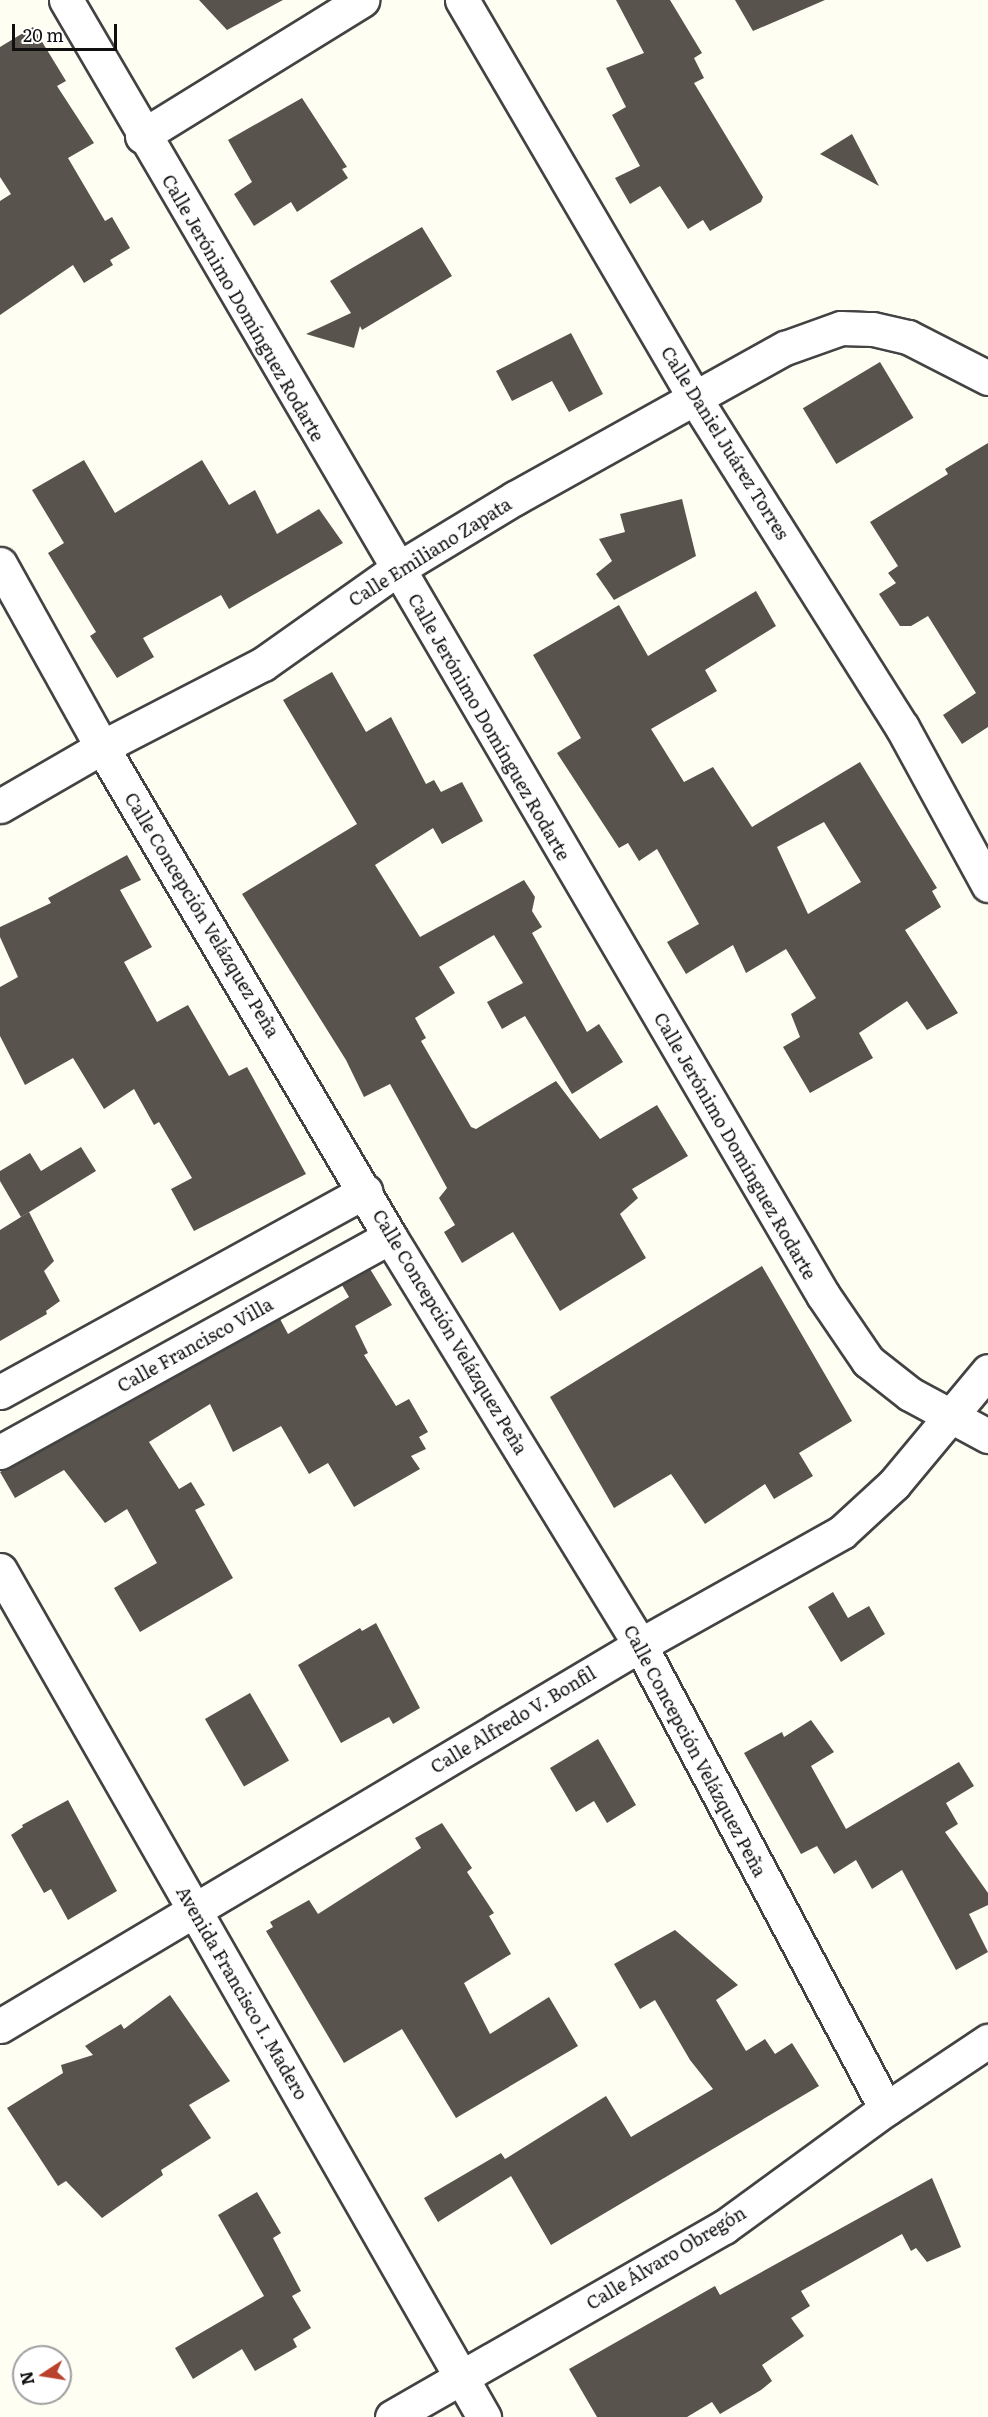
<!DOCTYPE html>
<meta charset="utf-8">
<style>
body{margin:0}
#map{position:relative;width:988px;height:2417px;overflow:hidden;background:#fefef3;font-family:Literata,serif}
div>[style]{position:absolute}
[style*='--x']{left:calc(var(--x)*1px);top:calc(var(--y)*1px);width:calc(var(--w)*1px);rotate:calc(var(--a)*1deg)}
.building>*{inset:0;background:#58534d;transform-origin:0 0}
.roads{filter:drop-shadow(2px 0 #434343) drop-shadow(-2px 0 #434343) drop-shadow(0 2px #434343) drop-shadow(0 -2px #434343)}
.minor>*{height:33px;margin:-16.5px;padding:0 16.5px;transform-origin:16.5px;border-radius:16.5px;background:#fff}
span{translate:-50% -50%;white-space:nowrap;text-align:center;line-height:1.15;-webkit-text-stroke:6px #fff;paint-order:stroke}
.street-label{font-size:18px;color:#101010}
.north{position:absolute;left:12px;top:2345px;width:60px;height:60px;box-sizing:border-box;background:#fff;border:2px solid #9f9f9f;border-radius:50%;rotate:258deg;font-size:16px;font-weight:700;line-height:24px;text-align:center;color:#101010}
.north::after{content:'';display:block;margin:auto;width:21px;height:27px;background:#ba422d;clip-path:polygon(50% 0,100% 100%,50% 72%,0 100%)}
.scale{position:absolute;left:12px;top:24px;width:105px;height:27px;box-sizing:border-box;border:3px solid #101010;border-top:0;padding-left:8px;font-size:18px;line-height:21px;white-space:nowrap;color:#101010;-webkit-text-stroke:4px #fff;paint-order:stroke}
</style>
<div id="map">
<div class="building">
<i style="clip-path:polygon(199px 0,283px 0,227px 30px)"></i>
<i style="clip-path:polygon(616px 0,670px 0,702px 53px,694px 58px,704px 78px,694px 83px,763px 197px,761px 202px,710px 231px,703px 220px,688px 229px,660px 186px,630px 204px,615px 178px,640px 166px,612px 115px,626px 107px,606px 68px,644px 53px)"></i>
<i style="clip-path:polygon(735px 0,825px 0,753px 31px)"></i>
<i style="clip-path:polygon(33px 27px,66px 81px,57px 86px,94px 143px,68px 158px,105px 221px,112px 217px,130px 248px,110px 260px,113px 265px,84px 283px,73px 265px,0 315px,0 201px,11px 194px,0 177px,0 47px)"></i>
<i style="clip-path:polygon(302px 98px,347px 167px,342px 169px,348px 178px,297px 212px,291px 202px,254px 226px,234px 194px,252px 182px,228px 140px)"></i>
<i style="clip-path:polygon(852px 134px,879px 186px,820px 154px)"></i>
<i style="clip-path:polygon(422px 227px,452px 276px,362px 330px,360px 326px,354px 348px,306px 334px,351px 313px,330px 281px)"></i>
<i style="clip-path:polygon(571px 333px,603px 394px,569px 412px,552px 381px,512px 401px,496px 371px)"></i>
<i style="left:880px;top:362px;width:65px;height:90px;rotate:59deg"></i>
<i style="clip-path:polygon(988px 443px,988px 727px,962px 744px,943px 715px,976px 693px,928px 616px,911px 626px,900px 626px,879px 594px,896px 583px,888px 573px,898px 566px,870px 522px,948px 474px,945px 469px)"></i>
<i style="clip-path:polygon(84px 460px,115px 513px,202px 460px,229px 505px,255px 490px,277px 534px,319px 509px,343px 543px,229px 609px,221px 595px,143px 638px,154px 657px,117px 678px,90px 636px,96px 632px,48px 553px,64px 543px,32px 490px)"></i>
<i style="clip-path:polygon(682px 499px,696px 556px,614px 600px,596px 574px,612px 561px,599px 539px,625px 532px,620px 514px)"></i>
<i style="clip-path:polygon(evenodd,756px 591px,776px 626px,705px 670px,717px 691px,651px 729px,684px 782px,713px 767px,752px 827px,860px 762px,937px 888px,932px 891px,941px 907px,905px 930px,958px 1013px,927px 1030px,907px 1001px,859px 1033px,873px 1058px,810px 1093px,783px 1047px,800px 1037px,791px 1014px,816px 998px,786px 949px,746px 973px,733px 945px,686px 974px,667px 942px,699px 924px,657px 849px,639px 861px,628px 843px,619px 848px,557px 753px,581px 738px,533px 655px,619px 605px,648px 656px,756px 591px,824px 822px,861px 882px,808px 914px,777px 847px,824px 822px)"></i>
<i style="clip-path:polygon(332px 672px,366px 732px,391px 717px,426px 784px,434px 780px,441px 792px,462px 782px,483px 821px,442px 844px,433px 828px,375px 865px,420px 937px,524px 880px,535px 897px,532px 911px,542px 927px,532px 933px,587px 1032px,599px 1024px,623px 1062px,572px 1094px,525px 1016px,502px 1029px,487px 1002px,523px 983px,494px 935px,439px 967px,455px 993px,415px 1018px,426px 1038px,421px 1041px,471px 1127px,476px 1129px,556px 1081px,600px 1139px,657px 1105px,688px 1156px,632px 1189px,638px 1198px,620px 1214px,646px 1258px,560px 1311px,513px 1232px,462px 1263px,444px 1232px,455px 1225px,439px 1198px,447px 1188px,390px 1084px,364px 1097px,346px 1060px,242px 894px,357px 824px,283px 700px)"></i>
<i style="clip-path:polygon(127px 855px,141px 880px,120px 890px,152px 947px,124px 962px,157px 1022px,188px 1005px,229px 1076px,247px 1067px,306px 1174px,194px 1231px,171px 1189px,192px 1178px,159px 1122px,154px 1125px,134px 1089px,104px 1109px,73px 1058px,25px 1085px,0 1036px,0 987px,18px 977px,0 937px,0 927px,51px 903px,48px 898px)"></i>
<i style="clip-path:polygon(81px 1147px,96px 1171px,21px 1217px,0 1181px,0 1171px,30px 1153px,41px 1171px)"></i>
<i style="clip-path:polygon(29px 1212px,54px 1261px,44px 1271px,60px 1301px,46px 1311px,47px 1314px,0 1341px,0 1230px)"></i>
<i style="clip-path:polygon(762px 1266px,852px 1421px,799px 1453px,813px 1476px,774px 1499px,765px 1484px,705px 1524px,671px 1474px,614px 1508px,550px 1397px)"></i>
<i style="clip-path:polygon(370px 1269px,392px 1305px,355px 1326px,368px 1353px,364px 1355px,396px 1406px,409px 1399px,428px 1432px,419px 1437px,426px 1449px,411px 1456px,420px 1469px,354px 1507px,328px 1463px,309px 1474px,281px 1426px,233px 1452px,210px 1404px,149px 1442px,179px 1489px,191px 1482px,205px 1505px,195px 1510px,233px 1578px,140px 1632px,114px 1588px,157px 1563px,127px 1509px,105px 1523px,64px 1470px,15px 1498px,0 1472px,280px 1319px,288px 1334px,349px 1297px,342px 1285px)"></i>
<i style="clip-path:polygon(833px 1592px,848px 1618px,869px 1606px,885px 1634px,841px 1662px,808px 1607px)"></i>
<i style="clip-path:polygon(376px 1623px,420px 1708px,393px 1724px,389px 1717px,341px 1743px,298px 1665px,360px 1628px,362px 1631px)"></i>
<i style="left:250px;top:1693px;width:78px;height:52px;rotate:60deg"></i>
<i style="clip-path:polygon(811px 1720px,834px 1752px,811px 1766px,846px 1829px,959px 1762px,974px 1786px,946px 1803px,958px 1824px,945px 1832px,988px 1893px,988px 1905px,969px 1914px,988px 1952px,956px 1970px,902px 1870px,872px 1889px,856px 1860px,834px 1874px,817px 1846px,801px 1854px,744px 1753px,782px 1732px,784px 1737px)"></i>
<i style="clip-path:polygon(598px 1739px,636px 1805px,607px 1823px,594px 1801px,576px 1812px,550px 1768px)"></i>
<i style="clip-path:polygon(68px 1800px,117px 1891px,68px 1920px,51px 1889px,44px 1893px,11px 1835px,23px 1827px,22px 1825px)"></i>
<i style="clip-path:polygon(442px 1823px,472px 1868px,467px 1872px,494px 1913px,489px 1916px,511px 1954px,464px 1983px,490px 2034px,549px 1997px,578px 2046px,456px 2118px,402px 2029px,344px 2063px,266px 1931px,273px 1927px,270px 1922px,309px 1900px,318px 1914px,421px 1848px,415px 1838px)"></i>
<i style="clip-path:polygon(675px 1930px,738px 1985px,716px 2000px,746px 2051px,765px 2039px,775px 2054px,792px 2043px,819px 2086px,551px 2245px,511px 2176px,438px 2222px,424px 2198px,501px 2153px,505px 2159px,606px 2096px,631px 2137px,713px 2089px,690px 2060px,655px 2000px,640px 2009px,614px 1964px)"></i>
<i style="clip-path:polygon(170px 1995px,230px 2081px,189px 2105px,211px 2138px,161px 2170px,163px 2175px,102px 2218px,66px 2181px,58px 2186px,7px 2108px,63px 2073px,61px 2065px,93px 2055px,85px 2046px,121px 2024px,124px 2029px)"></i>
<i style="clip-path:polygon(932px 2178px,961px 2247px,927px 2262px,916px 2248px,911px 2251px,902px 2234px,801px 2291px,810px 2306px,791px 2318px,804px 2336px,762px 2365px,772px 2381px,761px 2390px,720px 2414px,712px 2402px,687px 2417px,597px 2417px,569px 2369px,715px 2286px,720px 2295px)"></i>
<i style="clip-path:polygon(257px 2192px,281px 2233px,273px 2238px,301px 2291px,292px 2296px,311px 2328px,293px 2339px,297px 2347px,255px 2371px,242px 2349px,193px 2379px,175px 2348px,264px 2296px,218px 2215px)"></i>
</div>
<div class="roads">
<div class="minor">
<i style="--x:66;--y:0;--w:1500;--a:59.69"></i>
<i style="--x:823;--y:1295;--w:80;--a:55.7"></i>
<i style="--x:868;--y:1361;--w:53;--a:38.2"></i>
<i style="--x:910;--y:1394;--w:89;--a:28.3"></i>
<i style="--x:462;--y:0;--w:460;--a:59.7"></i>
<i style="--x:694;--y:397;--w:390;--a:57.8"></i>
<i style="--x:902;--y:727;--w:180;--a:61.4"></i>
<i style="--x:142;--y:136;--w:259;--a:-31.7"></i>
<i style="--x:0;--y:564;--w:210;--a:60.9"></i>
<i style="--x:102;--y:747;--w:568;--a:59.55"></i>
<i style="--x:390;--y:1237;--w:479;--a:58.5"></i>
<i style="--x:640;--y:1645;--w:525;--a:62.07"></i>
<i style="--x:0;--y:806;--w:118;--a:-30"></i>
<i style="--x:102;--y:747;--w:181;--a:-27.3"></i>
<i style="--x:263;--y:664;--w:163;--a:-35.3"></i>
<i style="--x:396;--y:570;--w:139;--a:-31.2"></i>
<i style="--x:515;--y:498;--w:309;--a:-29.1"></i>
<i style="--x:785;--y:348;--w:59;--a:-19.7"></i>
<i style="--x:841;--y:328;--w:32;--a:2"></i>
<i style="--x:873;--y:329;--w:36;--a:13"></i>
<i style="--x:908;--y:337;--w:90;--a:27.1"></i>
<i style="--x:0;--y:1392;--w:417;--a:-28.8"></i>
<i style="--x:0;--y:1452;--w:445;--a:-28.9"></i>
<i style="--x:0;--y:1570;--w:976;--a:60.26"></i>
<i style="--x:0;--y:2026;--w:745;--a:-30.77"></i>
<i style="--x:640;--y:1645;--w:231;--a:-29.2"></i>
<i style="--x:842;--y:1532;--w:71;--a:-42.7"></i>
<i style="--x:894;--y:1484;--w:147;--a:-50.2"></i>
<i style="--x:392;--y:2417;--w:383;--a:-29.8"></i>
<i style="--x:724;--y:2227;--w:200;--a:-36.1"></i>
<i style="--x:886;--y:2109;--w:123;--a:-33.7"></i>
</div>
</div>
<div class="street-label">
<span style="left:243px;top:308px;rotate:60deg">Calle Jerónimo Domínguez Rodarte</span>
<span style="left:725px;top:443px;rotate:58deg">Calle Daniel Juárez Torres</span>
<span style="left:430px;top:552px;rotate:-32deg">Calle Emiliano Zapata</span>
<span style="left:489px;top:727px;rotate:60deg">Calle Jerónimo Domínguez Rodarte</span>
<span style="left:202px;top:915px;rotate:59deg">Calle Concepción Velázquez Peña</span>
<span style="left:735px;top:1146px;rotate:60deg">Calle Jerónimo Domínguez Rodarte</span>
<span style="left:450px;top:1332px;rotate:59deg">Calle Concepción Velázquez Peña</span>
<span style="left:195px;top:1345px;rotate:-29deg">Calle Francisco Villa</span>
<span style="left:513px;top:1720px;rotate:-31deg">Calle Alfredo V. Bonfil</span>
<span style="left:695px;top:1751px;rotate:62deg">Calle Concepción Velázquez Peña</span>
<span style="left:242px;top:1993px;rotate:60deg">Avenida Francisco I. Madero</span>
<span style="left:666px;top:2258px;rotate:-31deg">Calle Álvaro Obregón</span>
</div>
<div class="north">N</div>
<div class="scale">20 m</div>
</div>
